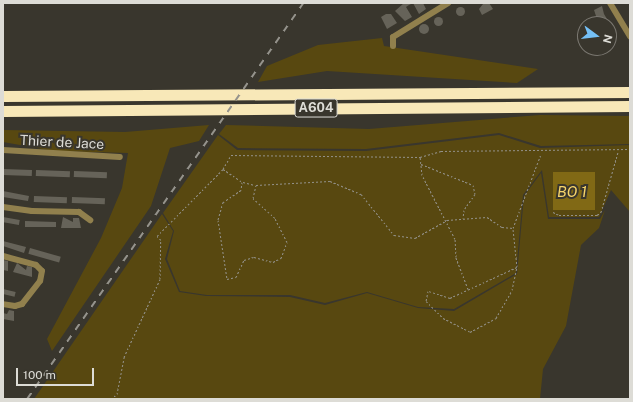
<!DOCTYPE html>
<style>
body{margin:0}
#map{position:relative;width:633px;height:402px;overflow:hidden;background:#39362d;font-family:"Public Sans",sans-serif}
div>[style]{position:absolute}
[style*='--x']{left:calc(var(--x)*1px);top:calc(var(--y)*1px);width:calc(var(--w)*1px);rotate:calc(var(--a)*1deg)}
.green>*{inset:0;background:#584810}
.water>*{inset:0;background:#816915;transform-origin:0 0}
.building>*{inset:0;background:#666359;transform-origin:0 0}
.round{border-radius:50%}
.path>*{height:1px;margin-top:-0.5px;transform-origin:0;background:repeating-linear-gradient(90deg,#939189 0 2px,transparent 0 4px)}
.street>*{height:6px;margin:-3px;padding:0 3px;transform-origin:3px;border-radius:3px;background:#91804d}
.highway>*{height:11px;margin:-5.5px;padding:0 5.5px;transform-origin:5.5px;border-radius:5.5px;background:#f8e8b8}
.rail>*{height:1.5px;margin-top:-0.75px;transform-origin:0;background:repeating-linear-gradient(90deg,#95938c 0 7px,transparent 0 14px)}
span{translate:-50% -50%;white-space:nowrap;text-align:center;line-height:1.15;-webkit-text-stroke:4px #39362d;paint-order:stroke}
.shield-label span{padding:1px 3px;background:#39362d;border:1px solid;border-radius:3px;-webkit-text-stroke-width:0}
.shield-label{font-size:13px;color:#dddcd6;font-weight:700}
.street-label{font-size:14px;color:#dddcd6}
.water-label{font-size:15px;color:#f6d46a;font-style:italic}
.frame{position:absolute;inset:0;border:4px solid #dddcd6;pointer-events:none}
.north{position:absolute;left:577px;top:16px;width:40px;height:40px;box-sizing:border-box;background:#39362d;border:1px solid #7b7871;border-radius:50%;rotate:105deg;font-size:11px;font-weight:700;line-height:16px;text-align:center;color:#dddcd6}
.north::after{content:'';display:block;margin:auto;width:14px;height:18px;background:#75c0f6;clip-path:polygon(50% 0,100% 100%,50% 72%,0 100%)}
.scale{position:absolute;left:16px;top:368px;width:78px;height:18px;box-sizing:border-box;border:2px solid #dddcd6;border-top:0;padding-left:5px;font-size:12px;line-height:14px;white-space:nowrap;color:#dddcd6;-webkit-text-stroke:3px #39362d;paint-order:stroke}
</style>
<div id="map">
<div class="green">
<i style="clip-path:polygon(382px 38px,384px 46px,538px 69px,517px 83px,327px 71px,258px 82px,267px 66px,318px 45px)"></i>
<i style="clip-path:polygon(540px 115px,630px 116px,630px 144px,541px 146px,499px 133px,366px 149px,238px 148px,219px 134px,226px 125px,369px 129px)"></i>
<i style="clip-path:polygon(209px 125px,199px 141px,170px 148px,151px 206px,52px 351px,47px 339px,101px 238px,122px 188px,128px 153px,54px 151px,3px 142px,3px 130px,125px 132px)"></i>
<i style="clip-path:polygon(218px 135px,237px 150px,366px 151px,499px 135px,540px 148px,630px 145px,630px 212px,611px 190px,599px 217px,549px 217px,542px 170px,523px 195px,516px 273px,454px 309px,418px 307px,367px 292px,325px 303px,290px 295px,207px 295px,180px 291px,167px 259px,174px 231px,163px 213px)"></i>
<i style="clip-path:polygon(541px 173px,548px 219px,600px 219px,605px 210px,599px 228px,581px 245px,566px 326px,543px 369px,540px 399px,34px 399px,162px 214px,173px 231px,165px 259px,179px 292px,206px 296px,290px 297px,325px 305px,367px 293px,418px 308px,454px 311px,517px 274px,524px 196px)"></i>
</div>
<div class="water">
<i style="left:595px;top:172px;width:38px;height:42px;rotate:90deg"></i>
</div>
<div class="building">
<i style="clip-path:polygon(404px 3px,423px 3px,426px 9px,419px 14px,413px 3px,409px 5px,406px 7px,412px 17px,405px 21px,395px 11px)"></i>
<i style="clip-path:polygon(489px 3px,493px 9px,482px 15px,479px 9px,483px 4px)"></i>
<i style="clip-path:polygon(602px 6px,604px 14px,610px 24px,601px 24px,596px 16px,594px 10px)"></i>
<i class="round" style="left:455.5px;top:6.5px;width:9px;height:9px"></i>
<i style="clip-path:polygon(386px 14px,391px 14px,397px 23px,387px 29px,381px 17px)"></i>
<i class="round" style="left:433.5px;top:16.5px;width:9px;height:9px"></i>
<i class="round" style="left:419px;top:24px;width:10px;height:10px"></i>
<i style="left:3px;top:169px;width:29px;height:6px;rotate:2deg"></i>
<i style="left:36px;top:170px;width:34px;height:6px;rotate:2deg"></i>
<i style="left:74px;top:171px;width:33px;height:6px;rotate:2deg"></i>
<i style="clip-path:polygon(3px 191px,29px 196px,28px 201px,3px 197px)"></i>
<i style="left:34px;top:196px;width:33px;height:6px;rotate:2deg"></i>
<i style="left:72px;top:197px;width:33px;height:6px;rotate:2deg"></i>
<i style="left:3px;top:217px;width:17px;height:5px;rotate:10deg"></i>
<i style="clip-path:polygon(63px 217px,73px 222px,73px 218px,79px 218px,81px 228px,61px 228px)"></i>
<i style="clip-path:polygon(25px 221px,56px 222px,56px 227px,25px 227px)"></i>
<i style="clip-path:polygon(3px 241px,26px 247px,24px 253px,3px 246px)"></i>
<i style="left:30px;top:248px;width:32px;height:6px;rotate:16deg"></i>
<i style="clip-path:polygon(3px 260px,8px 261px,8px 271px,3px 270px)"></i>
<i style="clip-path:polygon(17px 263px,26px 270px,27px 266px,32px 267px,32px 277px,13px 272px)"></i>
<i style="left:3px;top:289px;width:13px;height:5px;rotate:13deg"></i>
<i style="clip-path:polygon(9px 310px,14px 311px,14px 321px,3px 319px,3px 313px,7px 314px)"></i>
</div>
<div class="path">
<i style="--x:421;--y:164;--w:56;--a:22"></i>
<i style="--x:473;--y:185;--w:9;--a:77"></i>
<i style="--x:475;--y:194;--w:19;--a:125"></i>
<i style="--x:464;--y:210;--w:8;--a:97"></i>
<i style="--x:223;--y:169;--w:16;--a:-60"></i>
<i style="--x:231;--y:155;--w:189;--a:0.6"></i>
<i style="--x:243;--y:182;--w:12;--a:14"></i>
<i style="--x:553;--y:212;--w:7;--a:27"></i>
<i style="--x:559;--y:215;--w:38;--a:0"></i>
<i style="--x:597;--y:215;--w:5;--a:-37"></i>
<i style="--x:601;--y:212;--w:62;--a:-74.2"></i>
<i style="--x:517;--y:267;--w:74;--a:155.2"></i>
<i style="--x:450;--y:298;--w:23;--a:-162"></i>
<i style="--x:428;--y:291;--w:10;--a:101"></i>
<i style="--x:426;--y:301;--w:24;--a:45"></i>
<i style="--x:443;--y:318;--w:30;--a:27"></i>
<i style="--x:470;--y:332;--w:30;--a:-28"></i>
<i style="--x:496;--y:318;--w:32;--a:-60"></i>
<i style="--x:512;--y:290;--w:24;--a:-78"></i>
<i style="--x:517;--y:267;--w:39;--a:-96"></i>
<i style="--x:513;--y:228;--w:79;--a:-69.3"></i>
<i style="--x:468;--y:289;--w:34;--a:-111"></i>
<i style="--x:456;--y:257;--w:18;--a:-93"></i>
<i style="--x:455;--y:239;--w:72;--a:-117.3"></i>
<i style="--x:422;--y:175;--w:18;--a:-96"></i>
<i style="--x:420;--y:157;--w:22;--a:-16"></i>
<i style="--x:441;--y:151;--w:189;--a:-0.6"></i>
<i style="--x:111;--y:399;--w:8;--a:-40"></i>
<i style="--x:117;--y:394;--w:38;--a:-79"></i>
<i style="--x:124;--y:357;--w:86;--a:-65.2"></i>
<i style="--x:160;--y:279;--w:39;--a:-89"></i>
<i style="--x:161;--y:240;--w:6;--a:-135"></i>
<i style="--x:157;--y:236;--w:94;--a:-45.4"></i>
<i style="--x:223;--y:169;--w:23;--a:34"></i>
<i style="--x:242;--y:182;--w:8;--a:97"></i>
<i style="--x:241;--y:190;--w:22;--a:146"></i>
<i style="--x:223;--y:202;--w:19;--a:106"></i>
<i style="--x:218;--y:220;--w:60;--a:81.3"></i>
<i style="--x:227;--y:279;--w:9;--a:-13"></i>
<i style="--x:236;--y:277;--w:19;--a:-65"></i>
<i style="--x:244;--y:260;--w:10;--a:-17"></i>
<i style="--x:254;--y:257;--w:20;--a:15"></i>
<i style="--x:273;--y:262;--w:9;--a:-27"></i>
<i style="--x:281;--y:258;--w:17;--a:-69"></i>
<i style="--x:287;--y:242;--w:27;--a:-117"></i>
<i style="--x:275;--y:218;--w:30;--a:-138"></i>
<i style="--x:253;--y:198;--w:13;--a:-77"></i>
<i style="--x:256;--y:185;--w:74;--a:-3.1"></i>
<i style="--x:330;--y:181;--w:34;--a:23"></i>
<i style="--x:361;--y:194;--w:53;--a:51.2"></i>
<i style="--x:394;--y:235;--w:21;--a:8"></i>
<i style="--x:415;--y:238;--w:37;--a:-29"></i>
<i style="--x:447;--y:220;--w:40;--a:-4.3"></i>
<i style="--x:487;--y:217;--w:18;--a:34"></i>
<i style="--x:502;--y:227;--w:11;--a:5"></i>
</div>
<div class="street">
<i style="--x:610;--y:3;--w:39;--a:59"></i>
<i style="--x:393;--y:46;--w:9;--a:-90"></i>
<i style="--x:393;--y:37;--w:65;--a:-31.7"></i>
<i style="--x:3;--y:150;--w:117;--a:3.4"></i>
<i style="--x:3;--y:207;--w:29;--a:8"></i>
<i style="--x:32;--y:211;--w:47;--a:1.2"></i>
<i style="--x:79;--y:212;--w:14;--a:36"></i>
<i style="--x:3;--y:256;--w:34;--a:15"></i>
<i style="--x:36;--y:265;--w:8;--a:45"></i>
<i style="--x:42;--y:271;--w:10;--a:101"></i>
<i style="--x:40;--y:281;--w:29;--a:128"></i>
<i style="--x:22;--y:304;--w:7;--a:164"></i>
<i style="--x:15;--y:306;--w:12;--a:-171"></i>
</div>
<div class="highway">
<i style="--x:3;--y:96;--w:627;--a:-0.37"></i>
<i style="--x:3;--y:111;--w:627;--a:-0.46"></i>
</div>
<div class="rail">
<i style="--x:27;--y:399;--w:483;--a:-55.1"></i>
</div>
<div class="shield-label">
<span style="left:316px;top:108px">A604</span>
</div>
<div class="street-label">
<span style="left:62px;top:142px;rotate:3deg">Thier de Jace</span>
</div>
<div class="water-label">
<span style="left:572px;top:192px">BO 1</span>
</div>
<div class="frame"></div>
<div class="north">N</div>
<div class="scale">100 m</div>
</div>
